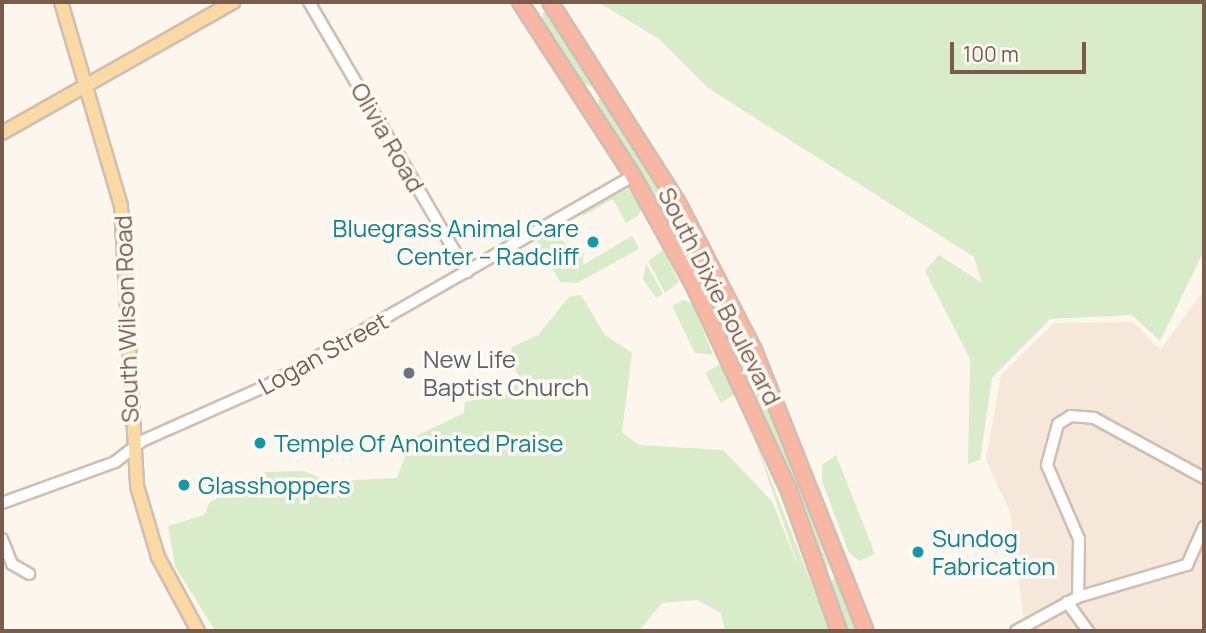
<!DOCTYPE html>
<meta charset="utf-8">
<style>
body{margin:0}
#map{position:relative;width:1206px;height:633px;overflow:hidden;background:#fdf6ec;font-family:Manrope,sans-serif}
div>[style]{position:absolute}
[style*='--x']{left:calc(var(--x)*1px);top:calc(var(--y)*1px);width:calc(var(--w)*1px);rotate:calc(var(--a)*1deg)}
.residential>*{inset:0;background:#f5e8da}
.green>*{inset:0;background:#d8ecc9}
.roads{filter:drop-shadow(2px 0 #d1beb0) drop-shadow(-2px 0 #d1beb0) drop-shadow(0 2px #d1beb0) drop-shadow(0 -2px #d1beb0)}
.minor>*{height:10px;margin:-5px;padding:0 5px;transform-origin:5px;border-radius:5px;background:#fff}
.major>*{height:12px;margin:-6px;padding:0 6px;transform-origin:6px;border-radius:6px;background:#fbd9a5}
.highway>*{height:14px;margin:-7px;padding:0 7px;transform-origin:7px;border-radius:7px;background:#f7b7a3}
.dots>*{width:19px;height:19px;translate:-50% -50%;box-sizing:border-box;border:4px solid #fffaf3;border-radius:50%}
span{translate:-50% -50%;white-space:nowrap;text-align:center;line-height:1.15;-webkit-text-stroke:7px #fffaf3;paint-order:stroke}
.street-label{font-size:24px;color:#7a5c4d}
.culture-label{font-size:24px;color:#0d838f}
.right{translate:-100% -50%;text-align:right}
.left{translate:0 -50%;text-align:left}
.worship-label{font-size:24px;color:#5b616d}
.frame{position:absolute;inset:0;border:4px solid #7a5c4d;pointer-events:none}
.scale{position:absolute;left:950px;top:42px;width:136px;height:32px;box-sizing:border-box;border:4px solid #7a5c4d;border-top:0;padding-left:9px;font-size:21px;line-height:24px;white-space:nowrap;color:#7a5c4d;-webkit-text-stroke:5px #fffaf3;paint-order:stroke}
</style>
<div id="map">
<div class="residential">
<i style="clip-path:polygon(1204px 290px,1204px 631px,1025px 631px,1010px 512px,986px 460px,1001px 375px,1054px 323px,1133px 322px,1160px 350px)"></i>
</div>
<div class="green">
<i style="clip-path:polygon(598px 2px,1204px 2px,1204px 251px,1160px 341px,1132px 315px,1050px 319px,992px 378px,980px 460px,968px 464px,970px 359px,925px 271px,939px 255px,982px 283px,974px 257px,708px 88px,659px 39px)"></i>
<i style="clip-path:polygon(543px 12px,549px 12px,594px 87px,583px 83px,542px 22px)"></i>
<i style="clip-path:polygon(605px 98px,667px 197px,663px 207px,599px 109px,598px 99px)"></i>
<i style="clip-path:polygon(626px 186px,641px 209px,639px 215px,626px 223px,613px 199px,583px 216px,582px 210px)"></i>
<i style="clip-path:polygon(568px 219px,571px 227px,561px 236px,569px 250px,564px 258px,584px 253px,583px 265px,632px 236px,639px 249px,577px 283px,560px 282px,535px 238px)"></i>
<i style="clip-path:polygon(679px 235px,689px 237px,704px 267px,697px 272px)"></i>
<i style="clip-path:polygon(663px 250px,679px 282px,665px 293px,648px 261px)"></i>
<i style="clip-path:polygon(646px 263px,663px 294px,656px 298px,643px 279px)"></i>
<i style="clip-path:polygon(715px 287px,741px 338px,737px 346px,705px 295px)"></i>
<i style="clip-path:polygon(581px 295px,605px 335px,632px 353px,622px 432px,639px 445px,723px 450px,772px 501px,800px 571px,751px 429px,830px 631px,725px 631px,721px 613px,697px 600px,662px 603px,639px 631px,215px 631px,175px 566px,168px 526px,204px 515px,210px 502px,265px 472px,304px 471px,328px 481px,397px 478px,412px 438px,464px 413px,465px 402px,502px 394px,520px 378px,509px 360px,512px 347px,538px 335px,569px 297px)"></i>
<i style="clip-path:polygon(683px 300px,692px 303px,713px 355px,695px 353px,672px 306px)"></i>
<i style="clip-path:polygon(743px 356px,752px 359px,829px 567px,823px 565px,739px 364px)"></i>
<i style="clip-path:polygon(722px 363px,735px 394px,721px 403px,705px 373px)"></i>
<i style="clip-path:polygon(836px 455px,875px 554px,859px 561px,849px 553px,822px 481px,822px 465px)"></i>
<i style="clip-path:polygon(835px 577px,840px 578px,860px 631px,846px 631px,830px 583px)"></i>
</div>
<div class="roads">
<div class="minor">
<i style="--x:309;--y:2;--w:313;--a:59.7"></i>
<i style="--x:2;--y:503;--w:120;--a:-19.9"></i>
<i style="--x:115;--y:462;--w:34;--a:-38"></i>
<i style="--x:142;--y:441;--w:136;--a:-23.9"></i>
<i style="--x:266;--y:386;--w:423;--a:-29.8"></i>
<i style="--x:2;--y:539;--w:27;--a:68"></i>
<i style="--x:12;--y:564;--w:20;--a:30"></i>
<i style="--x:1078;--y:597;--w:58;--a:-89"></i>
<i style="--x:1079;--y:539;--w:81;--a:-113.4"></i>
<i style="--x:1047;--y:465;--w:42;--a:-75"></i>
<i style="--x:1058;--y:424;--w:15;--a:-32"></i>
<i style="--x:1071;--y:416;--w:23;--a:5"></i>
<i style="--x:1094;--y:418;--w:125;--a:28.6"></i>
<i style="--x:1067;--y:602;--w:36;--a:54"></i>
<i style="--x:1016;--y:631;--w:71;--a:-28.7"></i>
<i style="--x:1078;--y:597;--w:114;--a:-16.4"></i>
<i style="--x:1187;--y:565;--w:42;--a:-65.9"></i>
</div>
<div class="major">
<i style="--x:61;--y:2;--w:213;--a:73.6"></i>
<i style="--x:121;--y:206;--w:280;--a:86.7"></i>
<i style="--x:137;--y:486;--w:74;--a:73.5"></i>
<i style="--x:158;--y:557;--w:84;--a:61.6"></i>
<i style="--x:2;--y:133;--w:266;--a:-29.5"></i>
</div>
<div class="highway">
<i style="--x:520;--y:2;--w:207;--a:57"></i>
<i style="--x:633;--y:176;--w:126;--a:61"></i>
<i style="--x:694;--y:286;--w:226;--a:65.1"></i>
<i style="--x:789;--y:491;--w:149;--a:70.3"></i>
<i style="--x:550;--y:2;--w:236;--a:57.5"></i>
<i style="--x:677;--y:201;--w:168;--a:62.7"></i>
<i style="--x:754;--y:350;--w:302;--a:68.3"></i>
</div>
</div>
<div class="dots">
<i style="left:593px;top:242px;background:#0f9aa8"></i>
<i style="left:409px;top:373px;background:#6b7280"></i>
<i style="left:260px;top:443px;background:#0f9aa8"></i>
<i style="left:184px;top:485px;background:#0f9aa8"></i>
<i style="left:918px;top:552px;background:#0f9aa8"></i>
</div>
<div class="street-label">
<span style="left:388px;top:137px;rotate:60deg">Olivia Road</span>
<span style="left:720px;top:296px;rotate:63deg">South Dixie Boulevard</span>
<span style="left:126px;top:319px;rotate:-92deg">South Wilson Road</span>
<span style="left:323px;top:353px;rotate:-29deg">Logan Street</span>
</div>
<div class="culture-label">
<span class="right" style="left:579px;top:242px">Bluegrass Animal Care<br>Center – Radcliff</span>
<span class="left" style="left:274px;top:443px">Temple Of Anointed Praise</span>
<span class="left" style="left:198px;top:485px">Glasshoppers</span>
<span class="left" style="left:932px;top:552px">Sundog<br>Fabrication</span>
</div>
<div class="worship-label">
<span class="left" style="left:423px;top:373px">New Life<br>Baptist Church</span>
</div>
<div class="frame"></div>
<div class="scale">100 m</div>
</div>
